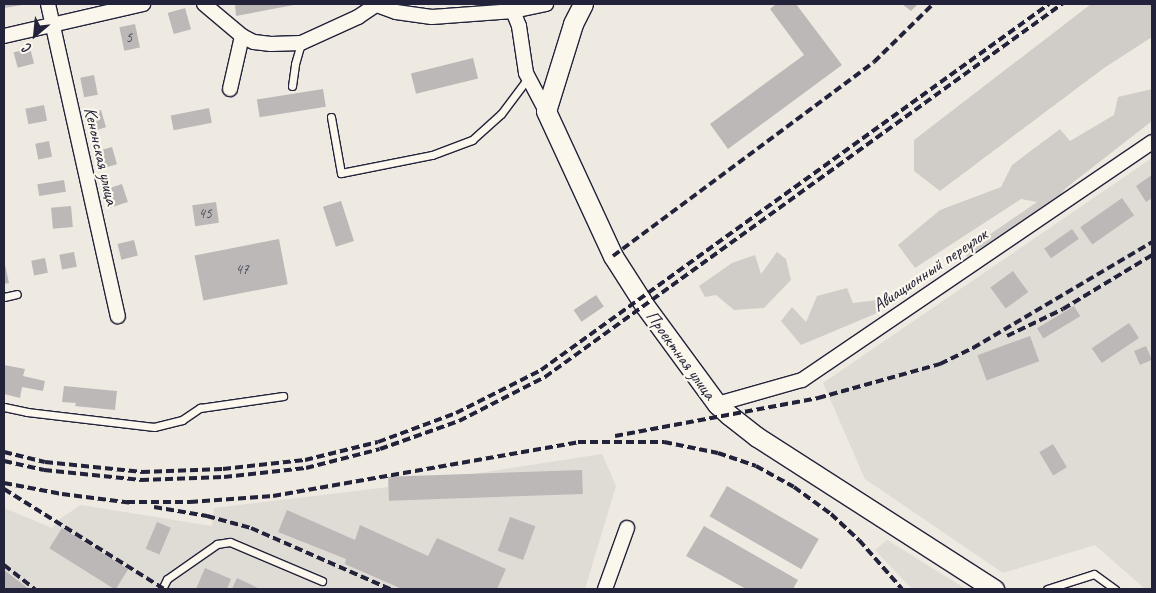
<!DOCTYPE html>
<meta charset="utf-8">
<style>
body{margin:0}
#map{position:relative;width:1156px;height:593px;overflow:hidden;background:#eeeae2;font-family:Caveat,sans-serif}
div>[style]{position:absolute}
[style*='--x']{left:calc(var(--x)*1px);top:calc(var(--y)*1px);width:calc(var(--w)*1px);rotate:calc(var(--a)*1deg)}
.built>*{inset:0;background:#dfdbd5}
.green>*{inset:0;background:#d0cdc9}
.building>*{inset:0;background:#bcb8b8;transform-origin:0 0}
.roads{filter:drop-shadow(1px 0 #22223b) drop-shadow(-1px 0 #22223b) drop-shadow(0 1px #22223b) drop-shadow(0 -1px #22223b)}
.lane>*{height:7px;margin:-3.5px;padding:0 3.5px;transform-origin:3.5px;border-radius:3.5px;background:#fbf7ec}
.street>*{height:14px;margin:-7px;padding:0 7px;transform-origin:7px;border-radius:7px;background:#fbf7ec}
.secondary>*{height:19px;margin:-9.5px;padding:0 9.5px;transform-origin:9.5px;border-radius:9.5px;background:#fbf7ec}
.rail>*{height:4px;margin-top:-2px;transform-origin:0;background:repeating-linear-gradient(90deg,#22223b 0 8px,transparent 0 12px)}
span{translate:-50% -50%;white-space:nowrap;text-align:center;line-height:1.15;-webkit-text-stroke:4.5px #fbf7ec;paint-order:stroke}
.number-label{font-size:15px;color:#48485a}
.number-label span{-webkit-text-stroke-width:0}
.street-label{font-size:18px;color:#22223b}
.frame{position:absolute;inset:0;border:5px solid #22223b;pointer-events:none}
.north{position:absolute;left:10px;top:10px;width:50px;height:50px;-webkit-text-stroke:4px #fbf7ec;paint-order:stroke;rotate:208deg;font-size:14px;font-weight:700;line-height:20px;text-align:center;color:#22223b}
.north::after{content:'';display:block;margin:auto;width:18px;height:22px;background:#22223b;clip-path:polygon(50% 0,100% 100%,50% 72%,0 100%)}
</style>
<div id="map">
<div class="built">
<i style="clip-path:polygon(1152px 158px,1152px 589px,1145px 589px,1095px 545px,1003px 573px,865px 479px,823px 383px)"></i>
<i style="clip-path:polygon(602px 454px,616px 486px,585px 589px,4px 589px,4px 508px,52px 528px,61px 518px,81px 505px,212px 526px,214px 508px,389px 487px)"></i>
<i style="clip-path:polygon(887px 540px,966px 589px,912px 589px,875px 550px)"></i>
</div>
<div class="green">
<i style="clip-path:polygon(1091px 4px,1152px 4px,1152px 37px,1104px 68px,940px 191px,914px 171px,914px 140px)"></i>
<i style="clip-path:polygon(1152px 89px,1152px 121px,1066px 188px,1058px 198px,967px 257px,964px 252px,1037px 202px,1021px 199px,915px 268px,898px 245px,940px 210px,1001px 187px,1012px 165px,1060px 129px,1070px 141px,1114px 115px,1118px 97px)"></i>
<i style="clip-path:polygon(777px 252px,786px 259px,791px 280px,764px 308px,734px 310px,716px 295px,705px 297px,699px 286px,732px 263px,755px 255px,761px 274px)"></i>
<i style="clip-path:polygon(847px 288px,853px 303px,877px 300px,882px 311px,801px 345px,781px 321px,792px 307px,806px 322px,817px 296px)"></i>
</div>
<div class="building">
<i style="clip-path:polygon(4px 4px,22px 4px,22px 5px,4px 8px)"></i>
<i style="clip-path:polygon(235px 4px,294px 4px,294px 5px,236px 16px)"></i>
<i style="clip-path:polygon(776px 4px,796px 4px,842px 65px,728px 149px,710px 124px,804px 55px,770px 9px)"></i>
<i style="clip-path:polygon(902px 4px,918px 4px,911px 11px)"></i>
<i style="left:185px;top:8px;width:22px;height:18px;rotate:74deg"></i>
<i style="left:135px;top:24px;width:24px;height:16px;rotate:78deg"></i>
<i style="left:30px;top:48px;width:16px;height:17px;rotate:75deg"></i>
<i style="left:473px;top:58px;width:21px;height:64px;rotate:76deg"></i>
<i style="left:94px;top:75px;width:20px;height:14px;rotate:79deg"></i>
<i style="left:323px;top:89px;width:18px;height:67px;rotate:81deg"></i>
<i style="left:44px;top:105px;width:16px;height:19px;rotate:79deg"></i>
<i style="left:209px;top:108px;width:15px;height:39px;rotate:79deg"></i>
<i style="left:101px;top:110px;width:18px;height:15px;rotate:74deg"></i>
<i style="left:49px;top:141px;width:16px;height:14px;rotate:79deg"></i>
<i style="left:112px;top:147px;width:18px;height:18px;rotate:74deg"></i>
<i style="clip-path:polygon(1152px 175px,1152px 198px,1146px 202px,1136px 186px)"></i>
<i style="left:64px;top:180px;width:12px;height:27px;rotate:81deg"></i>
<i style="left:122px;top:184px;width:19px;height:20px;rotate:72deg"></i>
<i style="left:1122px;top:198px;width:21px;height:51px;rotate:55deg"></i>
<i style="left:341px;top:201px;width:42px;height:19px;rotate:72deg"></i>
<i style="left:216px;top:202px;width:21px;height:24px;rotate:82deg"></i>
<i style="left:71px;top:206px;width:21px;height:20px;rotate:85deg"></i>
<i style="left:1072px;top:229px;width:12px;height:34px;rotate:55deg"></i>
<i style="left:279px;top:239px;width:46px;height:86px;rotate:79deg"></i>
<i style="left:134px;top:240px;width:16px;height:17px;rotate:76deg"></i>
<i style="left:74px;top:252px;width:15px;height:15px;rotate:79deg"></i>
<i style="left:45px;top:258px;width:15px;height:14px;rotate:79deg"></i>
<i style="clip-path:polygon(4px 260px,9px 283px,4px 284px)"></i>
<i style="left:1013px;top:271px;width:26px;height:28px;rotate:54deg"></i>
<i style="left:596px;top:295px;width:14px;height:27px;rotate:56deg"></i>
<i style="left:1074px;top:306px;width:12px;height:43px;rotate:59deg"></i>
<i style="left:1129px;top:323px;width:18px;height:45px;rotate:56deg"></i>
<i style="left:1030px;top:336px;width:27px;height:56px;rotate:70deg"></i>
<i style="left:1146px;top:346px;width:15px;height:13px;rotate:67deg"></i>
<i style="clip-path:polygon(4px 365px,25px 369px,23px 376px,45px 381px,43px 391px,22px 387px,20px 398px,4px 394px)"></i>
<i style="clip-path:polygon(64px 386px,117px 391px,115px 410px,75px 406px,76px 403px,62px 402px)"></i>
<i style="left:1053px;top:444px;width:27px;height:16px;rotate:59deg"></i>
<i style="left:582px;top:470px;width:24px;height:194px;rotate:88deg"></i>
<i style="left:727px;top:486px;width:106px;height:35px;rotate:30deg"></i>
<i style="clip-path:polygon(287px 510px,355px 540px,360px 525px,428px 556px,437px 538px,506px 569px,497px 589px,402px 589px,345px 564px,346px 559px,278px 532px)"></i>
<i style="left:510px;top:517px;width:27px;height:36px;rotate:20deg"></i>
<i style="left:157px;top:522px;width:15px;height:29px;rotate:23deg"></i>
<i style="clip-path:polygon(704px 526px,798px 580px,793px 589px,746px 589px,686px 556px)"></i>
<i style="left:62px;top:528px;width:78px;height:24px;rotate:32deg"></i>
<i style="clip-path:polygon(205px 568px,231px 579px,227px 589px,196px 589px)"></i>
<i style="clip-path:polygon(4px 570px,29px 589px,4px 589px)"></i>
<i style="clip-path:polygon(237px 578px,260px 589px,232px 589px)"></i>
</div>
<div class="roads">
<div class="lane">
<i style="--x:292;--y:86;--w:22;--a:-82"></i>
<i style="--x:295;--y:64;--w:22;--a:-74"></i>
<i style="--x:331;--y:117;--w:57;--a:79.9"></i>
<i style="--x:341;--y:173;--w:93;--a:-11.2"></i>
<i style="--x:432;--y:155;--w:43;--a:-20.6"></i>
<i style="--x:472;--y:140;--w:39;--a:-42"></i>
<i style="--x:501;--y:114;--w:45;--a:-53.1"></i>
<i style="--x:4;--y:297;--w:13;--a:-13"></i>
<i style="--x:4;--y:407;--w:24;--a:12"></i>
<i style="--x:27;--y:412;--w:128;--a:6.7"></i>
<i style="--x:154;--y:427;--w:29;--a:-14"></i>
<i style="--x:182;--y:420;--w:22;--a:-34"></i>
<i style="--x:200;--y:408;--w:84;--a:-8.2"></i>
<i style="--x:162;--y:589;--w:11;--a:-63"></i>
<i style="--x:167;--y:579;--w:61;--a:-35"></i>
<i style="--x:217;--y:544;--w:13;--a:-9"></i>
<i style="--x:230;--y:542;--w:100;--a:23"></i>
<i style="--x:1047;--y:589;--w:49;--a:-17.7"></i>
<i style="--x:1094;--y:574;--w:26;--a:36"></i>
</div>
<div class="street">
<i style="--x:48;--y:4;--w:320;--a:77.4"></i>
<i style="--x:204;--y:4;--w:50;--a:40.1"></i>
<i style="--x:242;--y:36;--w:13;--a:27"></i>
<i style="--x:254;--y:42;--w:17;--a:7"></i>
<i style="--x:271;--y:44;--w:30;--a:-2"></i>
<i style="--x:301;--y:43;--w:63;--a:-24.5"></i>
<i style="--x:358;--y:17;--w:22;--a:-34"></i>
<i style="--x:374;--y:4;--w:23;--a:20"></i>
<i style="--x:396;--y:12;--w:36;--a:8"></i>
<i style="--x:432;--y:17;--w:81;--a:-4.2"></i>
<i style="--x:4;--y:36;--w:143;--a:-13"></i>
<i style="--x:230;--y:89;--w:54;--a:-77.2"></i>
<i style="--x:546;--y:111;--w:43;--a:-117.8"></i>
<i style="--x:526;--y:73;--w:48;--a:-98.5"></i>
<i style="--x:519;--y:26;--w:16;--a:-112"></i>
<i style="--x:513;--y:11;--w:34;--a:-12"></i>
<i style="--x:717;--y:404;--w:88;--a:-15.8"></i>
<i style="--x:802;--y:380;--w:423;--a:-34.2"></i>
<i style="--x:605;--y:589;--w:65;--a:-70.2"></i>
</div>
<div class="secondary">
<i style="--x:583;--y:4;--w:22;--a:117"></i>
<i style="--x:573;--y:24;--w:91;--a:107.2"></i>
<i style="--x:546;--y:111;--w:160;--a:65.2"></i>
<i style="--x:613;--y:256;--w:59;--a:57.4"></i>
<i style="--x:645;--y:306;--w:122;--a:53.7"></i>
<i style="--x:717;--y:404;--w:16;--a:43"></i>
<i style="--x:729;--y:415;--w:36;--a:38"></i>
<i style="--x:757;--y:437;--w:282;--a:32.7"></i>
</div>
</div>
<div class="rail">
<i style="--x:613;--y:256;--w:325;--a:-36.6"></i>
<i style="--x:874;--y:62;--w:83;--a:-44.5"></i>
<i style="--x:1007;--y:336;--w:62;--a:-25.7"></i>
<i style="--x:1063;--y:309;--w:104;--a:-31.2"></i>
<i style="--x:615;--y:436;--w:207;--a:-10.6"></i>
<i style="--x:818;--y:398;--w:127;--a:-15.6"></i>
<i style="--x:940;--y:364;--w:37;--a:-26"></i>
<i style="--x:973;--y:348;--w:208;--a:-30.6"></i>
<i style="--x:4;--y:452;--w:42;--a:13.7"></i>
<i style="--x:45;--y:462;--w:98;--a:5.9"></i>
<i style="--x:142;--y:472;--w:81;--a:-2.1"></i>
<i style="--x:223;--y:469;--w:82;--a:-6.3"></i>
<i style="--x:305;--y:460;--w:75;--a:-13.9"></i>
<i style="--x:378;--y:442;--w:83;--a:-20.4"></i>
<i style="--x:456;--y:413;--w:95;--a:-26.8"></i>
<i style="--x:541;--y:370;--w:626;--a:-35.77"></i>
<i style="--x:4;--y:461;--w:41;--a:12.7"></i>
<i style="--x:44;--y:470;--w:98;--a:5.9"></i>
<i style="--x:141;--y:480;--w:83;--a:-2.1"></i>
<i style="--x:224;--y:477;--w:82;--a:-6.3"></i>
<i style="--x:306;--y:468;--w:76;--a:-14.4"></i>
<i style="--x:380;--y:449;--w:84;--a:-19.5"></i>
<i style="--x:459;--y:421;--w:97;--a:-27.1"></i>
<i style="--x:545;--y:377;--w:638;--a:-35.81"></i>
<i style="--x:4;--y:483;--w:59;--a:10.7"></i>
<i style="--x:62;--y:494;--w:71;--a:7.3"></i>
<i style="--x:4;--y:489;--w:189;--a:32"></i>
<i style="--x:127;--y:502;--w:63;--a:0"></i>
<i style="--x:190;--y:502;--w:83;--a:-4.1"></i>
<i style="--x:273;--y:496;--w:310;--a:-10"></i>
<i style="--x:578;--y:442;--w:86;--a:0"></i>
<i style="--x:664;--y:442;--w:55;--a:11.5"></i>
<i style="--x:718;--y:453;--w:40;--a:18.9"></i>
<i style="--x:756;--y:466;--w:43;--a:28.9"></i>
<i style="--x:794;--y:487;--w:46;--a:36.1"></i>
<i style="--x:831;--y:514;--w:38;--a:43"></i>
<i style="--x:859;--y:540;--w:65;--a:48.7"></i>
<i style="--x:154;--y:507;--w:54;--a:9.6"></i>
<i style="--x:207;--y:516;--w:46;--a:15.3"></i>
<i style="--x:251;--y:528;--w:152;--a:23.7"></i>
<i style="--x:4;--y:565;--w:39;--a:38"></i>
</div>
<div class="number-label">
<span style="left:129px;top:38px">5</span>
<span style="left:205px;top:214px">45</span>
<span style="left:242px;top:270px">47</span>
</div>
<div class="street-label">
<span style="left:101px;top:156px;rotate:77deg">Кенонская улица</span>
<span style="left:930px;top:270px;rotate:-34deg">Авиационный переулок</span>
<span style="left:681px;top:355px;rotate:54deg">Проектная улица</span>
</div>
<div class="frame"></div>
<div class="north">С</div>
</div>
